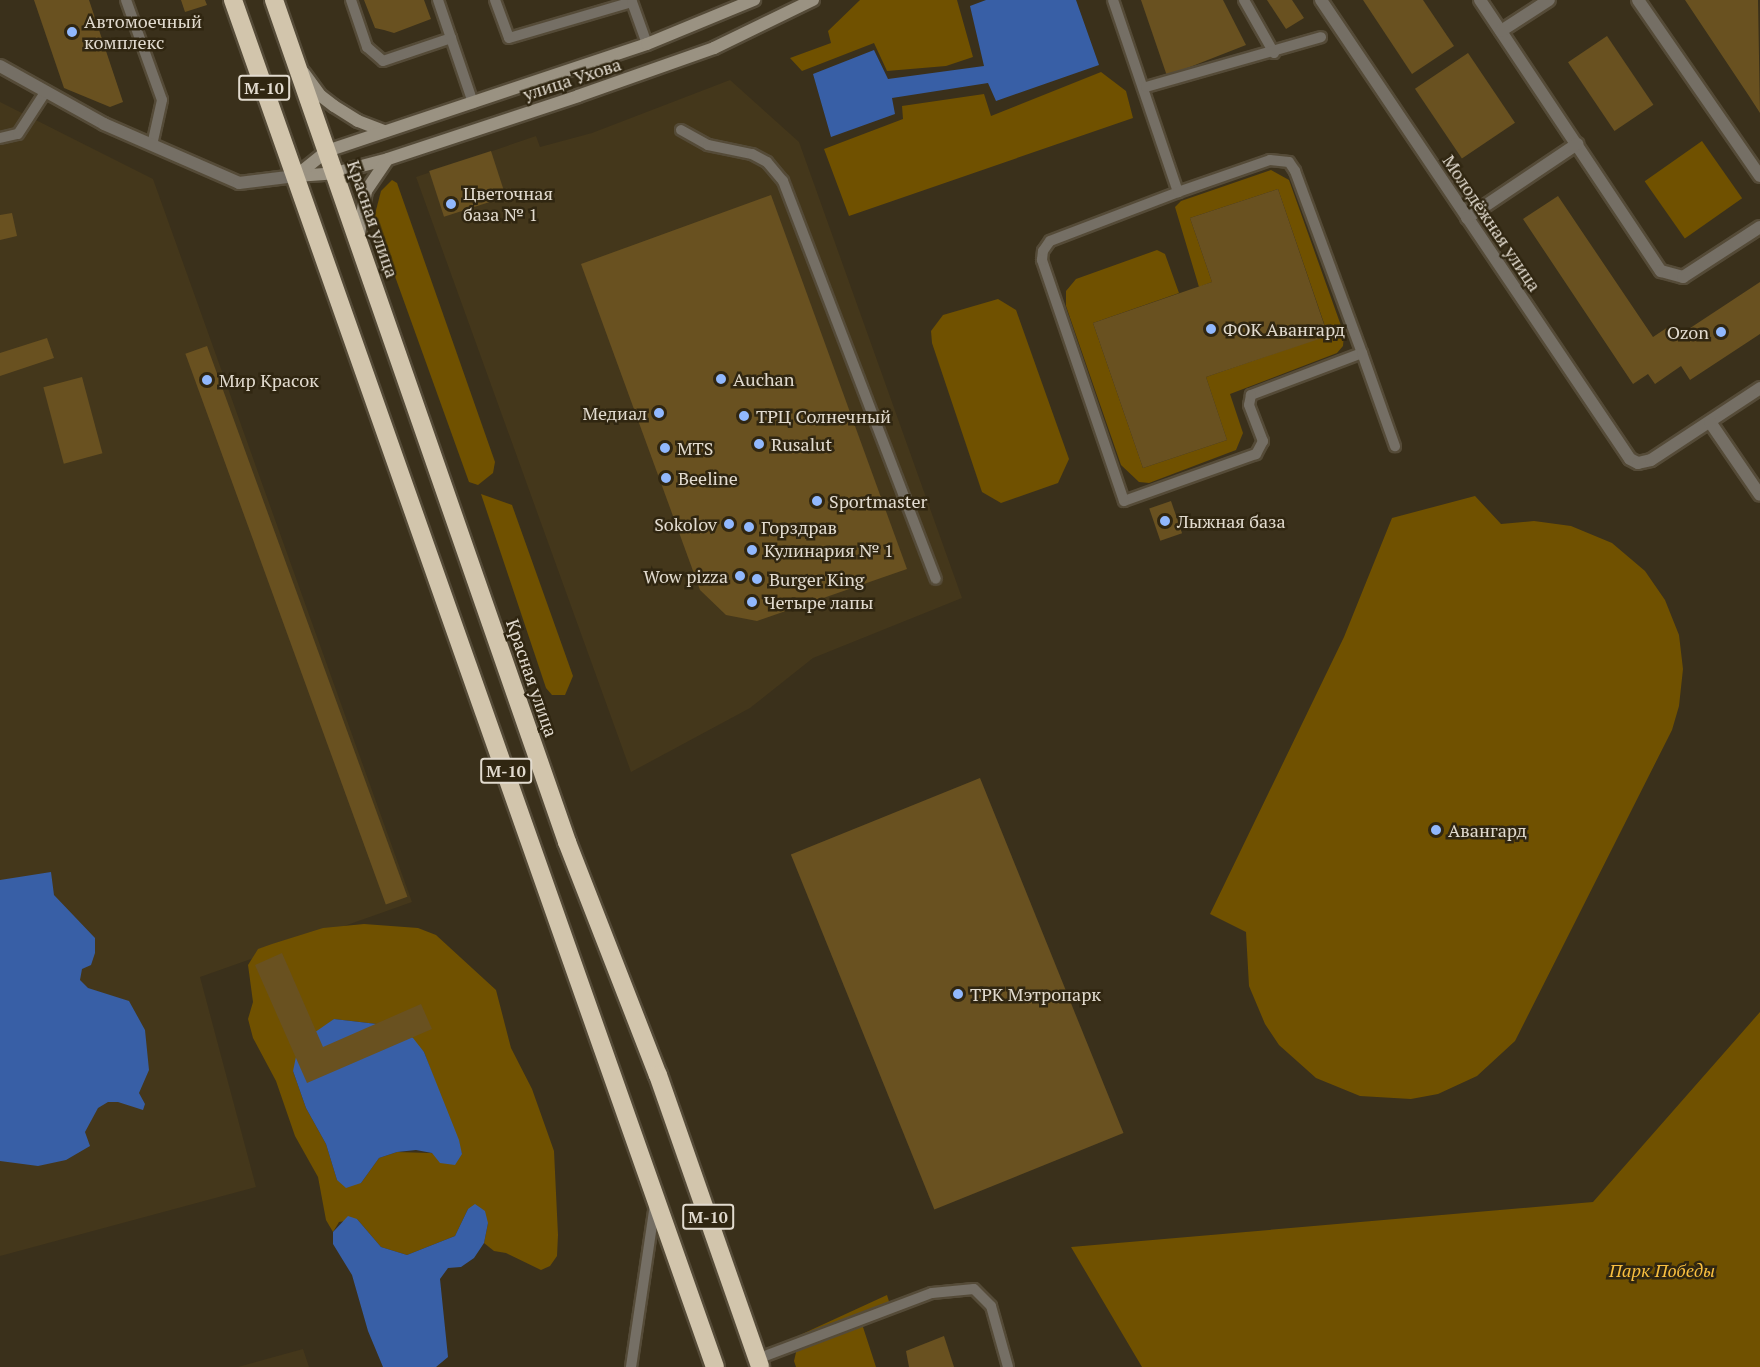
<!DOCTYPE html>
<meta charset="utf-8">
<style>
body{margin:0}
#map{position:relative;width:1760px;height:1367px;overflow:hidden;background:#3a301b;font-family:"PT Serif",serif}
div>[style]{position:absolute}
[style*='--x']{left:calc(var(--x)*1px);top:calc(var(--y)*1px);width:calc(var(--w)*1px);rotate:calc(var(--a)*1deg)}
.built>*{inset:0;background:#44371b}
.green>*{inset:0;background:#705100;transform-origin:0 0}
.water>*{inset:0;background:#385fa6}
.building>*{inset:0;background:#695120;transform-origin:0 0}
.roads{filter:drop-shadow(2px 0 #554b38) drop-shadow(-2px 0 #554b38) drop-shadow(0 2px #554b38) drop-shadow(0 -2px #554b38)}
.lane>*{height:10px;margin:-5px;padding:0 5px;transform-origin:5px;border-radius:5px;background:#756f65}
.street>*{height:12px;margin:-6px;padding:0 6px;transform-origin:6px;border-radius:6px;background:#756f65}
.secondary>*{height:12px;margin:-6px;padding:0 6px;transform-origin:6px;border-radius:6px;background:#9a9282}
.highway>*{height:18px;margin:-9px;padding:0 9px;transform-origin:9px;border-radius:9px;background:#d2c5ac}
.dots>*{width:16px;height:16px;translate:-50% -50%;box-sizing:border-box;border:3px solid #302611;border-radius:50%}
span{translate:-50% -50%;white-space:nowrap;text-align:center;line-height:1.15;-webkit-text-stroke:5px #302611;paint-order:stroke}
.shield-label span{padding:2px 4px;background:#302611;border:2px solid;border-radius:4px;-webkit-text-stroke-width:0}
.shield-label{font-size:16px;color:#e2dbcf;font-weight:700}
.poi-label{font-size:18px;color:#e2dbcf}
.left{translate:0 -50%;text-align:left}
.right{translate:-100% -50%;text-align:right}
.street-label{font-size:18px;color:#e2dbcf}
.park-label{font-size:18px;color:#f9bf3f;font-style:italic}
</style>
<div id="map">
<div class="built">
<i style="clip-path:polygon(730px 80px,799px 142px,962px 598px,813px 658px,750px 708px,631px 772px,416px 177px,536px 136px,540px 147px,592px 133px)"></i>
<i style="clip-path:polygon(0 102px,153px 179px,412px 902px,200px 977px,256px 1187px,0 1256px)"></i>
<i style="clip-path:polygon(303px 1349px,309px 1367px,238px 1367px)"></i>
</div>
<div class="green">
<i style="clip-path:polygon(860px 0,957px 0,973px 57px,946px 66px,887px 71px,874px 43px,802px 71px,790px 58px,831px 43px,828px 31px)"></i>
<i style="clip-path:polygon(1101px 72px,1126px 91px,1133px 118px,849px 216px,824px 149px,903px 119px,902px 106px,984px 94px,991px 116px)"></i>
<i style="left:1702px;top:141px;width:70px;height:70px;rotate:55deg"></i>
<i style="clip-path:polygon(1271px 170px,1289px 180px,1344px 334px,1343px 346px,1337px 353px,1230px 394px,1243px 433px,1236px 450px,1149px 483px,1139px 482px,1121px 465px,1066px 306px,1066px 291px,1076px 279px,1157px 250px,1165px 254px,1179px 293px,1093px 323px,1143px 468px,1227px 440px,1206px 377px,1328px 335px,1278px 189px,1190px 218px,1212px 282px,1199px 287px,1175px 207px,1181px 201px)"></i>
<i style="clip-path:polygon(392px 180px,397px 183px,495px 462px,493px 473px,478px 485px,469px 482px,374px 218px,381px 191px)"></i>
<i style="clip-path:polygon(998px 299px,1016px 310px,1069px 459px,1058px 483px,1001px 503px,982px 492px,932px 343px,931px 331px,943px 315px)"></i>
<i style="clip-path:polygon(481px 494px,512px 505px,573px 676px,565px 695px,552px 695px,546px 688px)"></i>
<i style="clip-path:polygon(1475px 496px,1501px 524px,1534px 521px,1571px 526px,1612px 543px,1645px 571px,1665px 600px,1679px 635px,1683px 669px,1679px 706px,1672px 730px,1515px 1041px,1477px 1076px,1438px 1094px,1411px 1099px,1360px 1096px,1316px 1078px,1279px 1045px,1265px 1024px,1249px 986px,1246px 932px,1210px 914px,1344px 637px,1392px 518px)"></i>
<i style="clip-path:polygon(evenodd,364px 924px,418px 928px,436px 935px,496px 990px,511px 1048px,532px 1089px,554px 1151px,558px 1235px,557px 1256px,550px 1266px,541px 1270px,506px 1253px,494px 1251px,484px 1243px,488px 1223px,468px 1209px,455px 1236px,407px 1255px,381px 1247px,357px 1219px,339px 1222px,333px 1232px,326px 1220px,318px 1177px,295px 1136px,276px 1081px,253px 1038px,248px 1019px,253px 1002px,248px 965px,258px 949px,272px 944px,323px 928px,364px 924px,334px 1019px,394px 1026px,424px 1052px,462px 1154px,397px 1152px,379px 1158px,361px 1183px,337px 1180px,326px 1144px,306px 1108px,293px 1071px,334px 1019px)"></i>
<i style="clip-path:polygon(1760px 1012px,1760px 1367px,1142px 1367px,1071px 1247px,1593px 1202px)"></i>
<i style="clip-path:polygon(887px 1295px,893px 1314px,862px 1324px,876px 1367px,796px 1367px,794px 1361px,800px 1335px)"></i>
</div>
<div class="water">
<i style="clip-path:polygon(986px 0,1076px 0,1099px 65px,996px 101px,988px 83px,892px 98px,895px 114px,831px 137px,813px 74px,874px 50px,888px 79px,984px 66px,970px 6px)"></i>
<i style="clip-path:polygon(51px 872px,54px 895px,95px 938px,95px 953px,91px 965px,82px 969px,80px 980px,88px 988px,129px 1001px,145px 1030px,149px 1070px,139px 1093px,145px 1104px,143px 1110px,118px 1102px,108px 1102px,98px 1108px,85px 1132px,90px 1146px,66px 1160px,38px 1166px,0 1161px,0 880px)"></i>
<i style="clip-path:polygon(334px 1019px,394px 1026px,413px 1038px,424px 1052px,459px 1140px,462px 1154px,455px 1165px,440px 1163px,432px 1153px,416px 1150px,397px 1152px,379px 1158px,361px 1183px,346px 1188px,337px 1180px,326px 1144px,306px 1108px,293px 1071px,297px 1052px,308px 1037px)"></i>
<i style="clip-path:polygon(475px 1204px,485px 1211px,488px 1223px,484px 1243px,474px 1258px,461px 1267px,448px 1268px,440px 1279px,448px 1357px,436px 1367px,383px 1367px,368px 1331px,352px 1275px,333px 1244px,333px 1232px,348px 1216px,357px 1219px,381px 1247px,407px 1255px,455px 1236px,468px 1209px)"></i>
</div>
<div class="building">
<i style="clip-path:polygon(34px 0,89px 0,123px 102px,110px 107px,64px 88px)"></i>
<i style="clip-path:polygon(181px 0,205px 0,207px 5px,185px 12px)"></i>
<i style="clip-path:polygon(364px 0,424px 0,431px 19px,394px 33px,384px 30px,375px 28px)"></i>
<i style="clip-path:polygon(1141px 0,1223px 0,1246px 45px,1167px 76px)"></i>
<i style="clip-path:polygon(1267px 0,1292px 0,1304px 18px,1286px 29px)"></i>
<i style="clip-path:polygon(1363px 0,1423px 0,1454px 46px,1412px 74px)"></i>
<i style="clip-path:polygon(1685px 0,1758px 0,1760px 113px,1749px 96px)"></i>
<i style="left:1607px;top:36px;width:83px;height:47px;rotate:56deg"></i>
<i style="left:1468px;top:53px;width:84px;height:64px;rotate:56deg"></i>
<i style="left:491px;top:151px;width:48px;height:65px;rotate:72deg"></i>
<i style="clip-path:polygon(1278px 189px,1328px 336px,1206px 377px,1227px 440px,1143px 468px,1093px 323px,1212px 282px,1190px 218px)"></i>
<i style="clip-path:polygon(771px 195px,907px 569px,757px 621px,726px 615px,700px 590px,581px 264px)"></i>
<i style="clip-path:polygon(1558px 196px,1653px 337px,1668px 327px,1675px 338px,1760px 282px,1760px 334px,1690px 380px,1681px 366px,1655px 384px,1648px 374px,1633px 384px,1523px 219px)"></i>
<i style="clip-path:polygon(12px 213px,17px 236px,0 240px,0 215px)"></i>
<i style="clip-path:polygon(47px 338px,54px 358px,0 376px,0 353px)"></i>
<i style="left:207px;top:346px;width:586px;height:23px;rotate:70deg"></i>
<i style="left:82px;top:377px;width:79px;height:40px;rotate:75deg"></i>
<i style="left:1171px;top:501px;width:34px;height:23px;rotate:71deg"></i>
<i style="left:980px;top:778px;width:383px;height:204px;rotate:68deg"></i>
<i style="clip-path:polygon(282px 953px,323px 1047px,421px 1004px,432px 1029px,307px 1083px,255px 965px)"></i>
<i style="clip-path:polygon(944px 1336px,954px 1367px,909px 1367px,906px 1351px)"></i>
</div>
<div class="roads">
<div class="lane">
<i style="--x:126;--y:0;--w:106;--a:70.2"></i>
<i style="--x:162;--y:100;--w:46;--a:102.5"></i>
<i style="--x:351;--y:0;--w:50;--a:71.2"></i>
<i style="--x:367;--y:47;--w:21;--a:41"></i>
<i style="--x:383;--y:61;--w:72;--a:-18.7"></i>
<i style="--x:438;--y:0;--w:109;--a:71.2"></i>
<i style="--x:495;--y:0;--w:40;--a:69.8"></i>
<i style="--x:509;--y:38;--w:128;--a:-16.3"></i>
<i style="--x:632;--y:2;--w:45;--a:70.3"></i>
<i style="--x:1113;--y:0;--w:203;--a:71.3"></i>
<i style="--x:1244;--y:0;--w:61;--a:60.5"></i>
<i style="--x:1146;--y:87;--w:182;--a:-15.9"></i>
<i style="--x:681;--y:130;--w:31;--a:29"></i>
<i style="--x:708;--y:145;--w:45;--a:11.6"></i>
<i style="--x:752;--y:154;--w:17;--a:28"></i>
<i style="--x:767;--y:162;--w:25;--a:50"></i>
<i style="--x:783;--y:181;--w:426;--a:69"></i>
<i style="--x:0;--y:138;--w:18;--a:-13"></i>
<i style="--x:18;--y:134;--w:51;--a:-56.9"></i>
<i style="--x:1362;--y:353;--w:119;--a:159.3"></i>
<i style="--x:1251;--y:395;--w:10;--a:101"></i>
<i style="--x:1249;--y:405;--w:39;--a:69"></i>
<i style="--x:1263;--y:441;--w:15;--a:118"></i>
<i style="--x:1256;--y:454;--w:140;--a:160.4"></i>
<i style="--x:1124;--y:501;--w:255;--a:-108.8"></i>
<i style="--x:1042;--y:260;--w:9;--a:-84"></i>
<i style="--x:1043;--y:251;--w:12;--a:-55"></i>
<i style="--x:1050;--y:241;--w:137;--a:-20.9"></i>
<i style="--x:1178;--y:192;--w:97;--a:-19.2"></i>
<i style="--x:1270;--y:160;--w:19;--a:6"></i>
<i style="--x:1289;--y:162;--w:11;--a:56"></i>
<i style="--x:1295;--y:171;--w:194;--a:69.8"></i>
<i style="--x:1362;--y:353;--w:99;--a:70.5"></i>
<i style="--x:757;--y:1359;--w:187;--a:-20.7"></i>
<i style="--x:932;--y:1293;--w:42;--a:-5.4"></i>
<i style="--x:974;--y:1289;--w:24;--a:45"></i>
<i style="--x:991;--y:1306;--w:63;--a:74.4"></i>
<i style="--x:631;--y:1367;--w:165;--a:-81.6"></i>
</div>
<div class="street">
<i style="--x:1321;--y:0;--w:553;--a:56.05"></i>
<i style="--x:1630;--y:459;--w:9;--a:27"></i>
<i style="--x:1638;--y:463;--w:13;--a:-13"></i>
<i style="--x:1651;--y:460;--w:131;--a:-33.4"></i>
<i style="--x:1480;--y:0;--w:326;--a:56.3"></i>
<i style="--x:1661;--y:271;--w:23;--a:15"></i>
<i style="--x:1683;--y:277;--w:92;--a:-33"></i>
<i style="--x:1638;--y:0;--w:214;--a:55.3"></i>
<i style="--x:1501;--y:31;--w:57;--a:-32.9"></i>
<i style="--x:0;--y:66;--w:119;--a:29.1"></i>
<i style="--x:104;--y:124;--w:147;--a:23.6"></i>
<i style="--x:239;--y:183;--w:57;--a:-7"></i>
<i style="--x:1467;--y:218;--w:133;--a:-33.9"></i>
<i style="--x:1710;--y:422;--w:88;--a:55.6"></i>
</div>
<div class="secondary">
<i style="--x:304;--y:73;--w:29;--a:54"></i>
<i style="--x:321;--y:96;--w:16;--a:38"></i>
<i style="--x:334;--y:106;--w:28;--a:32"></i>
<i style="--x:358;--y:121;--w:28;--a:21"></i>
<i style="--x:296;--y:176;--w:39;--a:-4"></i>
<i style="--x:335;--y:173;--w:55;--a:-14.8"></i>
<i style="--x:388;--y:159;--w:200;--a:-18.3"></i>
<i style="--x:578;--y:96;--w:144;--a:-19.4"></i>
<i style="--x:714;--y:48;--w:110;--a:-25.9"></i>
<i style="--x:296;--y:176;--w:40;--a:-39"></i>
<i style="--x:327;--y:151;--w:337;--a:-18.5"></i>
<i style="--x:647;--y:44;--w:116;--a:-22.4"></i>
<i style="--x:359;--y:234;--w:44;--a:-80.8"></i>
<i style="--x:366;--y:191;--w:37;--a:-56"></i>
</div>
<div class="highway">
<i style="--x:233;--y:0;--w:1449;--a:70.58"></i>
<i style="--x:274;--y:0;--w:892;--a:70.81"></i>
<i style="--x:567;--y:842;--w:250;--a:68.7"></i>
<i style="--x:658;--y:1075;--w:309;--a:70.7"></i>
</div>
</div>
<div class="dots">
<i style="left:72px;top:32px;background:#91b8fd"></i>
<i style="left:451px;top:204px;background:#91b8fd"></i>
<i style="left:1211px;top:329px;background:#91b8fd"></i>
<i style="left:1721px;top:332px;background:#91b8fd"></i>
<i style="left:721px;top:379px;background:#91b8fd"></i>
<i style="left:207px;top:380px;background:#91b8fd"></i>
<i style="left:659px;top:413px;background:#91b8fd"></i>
<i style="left:744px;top:416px;background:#91b8fd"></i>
<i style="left:759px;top:444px;background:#91b8fd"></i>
<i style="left:665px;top:448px;background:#91b8fd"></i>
<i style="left:666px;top:478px;background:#91b8fd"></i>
<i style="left:817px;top:501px;background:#91b8fd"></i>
<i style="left:1165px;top:521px;background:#91b8fd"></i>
<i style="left:729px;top:524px;background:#91b8fd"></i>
<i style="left:749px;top:527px;background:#91b8fd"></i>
<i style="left:752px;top:550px;background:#91b8fd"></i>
<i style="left:740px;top:576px;background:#91b8fd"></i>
<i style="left:757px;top:579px;background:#91b8fd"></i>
<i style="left:752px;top:602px;background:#91b8fd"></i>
<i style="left:1436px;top:830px;background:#91b8fd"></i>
<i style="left:958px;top:994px;background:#91b8fd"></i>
</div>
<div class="shield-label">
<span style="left:264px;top:88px">М-10</span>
<span style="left:506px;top:771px">М-10</span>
<span style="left:708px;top:1217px">М-10</span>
</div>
<div class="poi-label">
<span class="left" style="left:84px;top:32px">Автомоечный<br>комплекс</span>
<span class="left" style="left:463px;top:204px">Цветочная<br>база № 1</span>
<span class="left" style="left:1223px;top:329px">ФОК Авангард</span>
<span class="right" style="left:1709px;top:332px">Ozon</span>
<span class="left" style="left:733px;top:379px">Auchan</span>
<span class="left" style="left:219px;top:380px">Мир Красок</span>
<span class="right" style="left:647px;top:413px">Медиал</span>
<span class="left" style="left:756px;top:416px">ТРЦ Солнечный</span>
<span class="left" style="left:771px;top:444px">Rusalut</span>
<span class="left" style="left:677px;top:448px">MTS</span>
<span class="left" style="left:678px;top:478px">Beeline</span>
<span class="left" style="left:829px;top:501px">Sportmaster</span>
<span class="left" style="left:1177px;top:521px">Лыжная база</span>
<span class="right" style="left:717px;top:524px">Sokolov</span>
<span class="left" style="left:761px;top:527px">Горздрав</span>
<span class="left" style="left:764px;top:550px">Кулинария № 1</span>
<span class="right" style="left:728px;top:576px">Wow pizza</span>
<span class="left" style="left:769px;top:579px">Burger King</span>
<span class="left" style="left:764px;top:602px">Четыре лапы</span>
<span class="left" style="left:1448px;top:830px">Авангард</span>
<span class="left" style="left:970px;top:994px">ТРК Мэтропарк</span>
</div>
<div class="street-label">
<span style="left:572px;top:79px;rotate:-18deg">улица Ухова</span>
<span style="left:373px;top:219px;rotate:71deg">Красная улица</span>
<span style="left:1492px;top:223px;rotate:56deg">Молодёжная улица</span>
<span style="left:532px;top:678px;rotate:71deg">Красная улица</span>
</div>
<div class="park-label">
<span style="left:1662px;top:1270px">Парк Победы</span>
</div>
</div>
